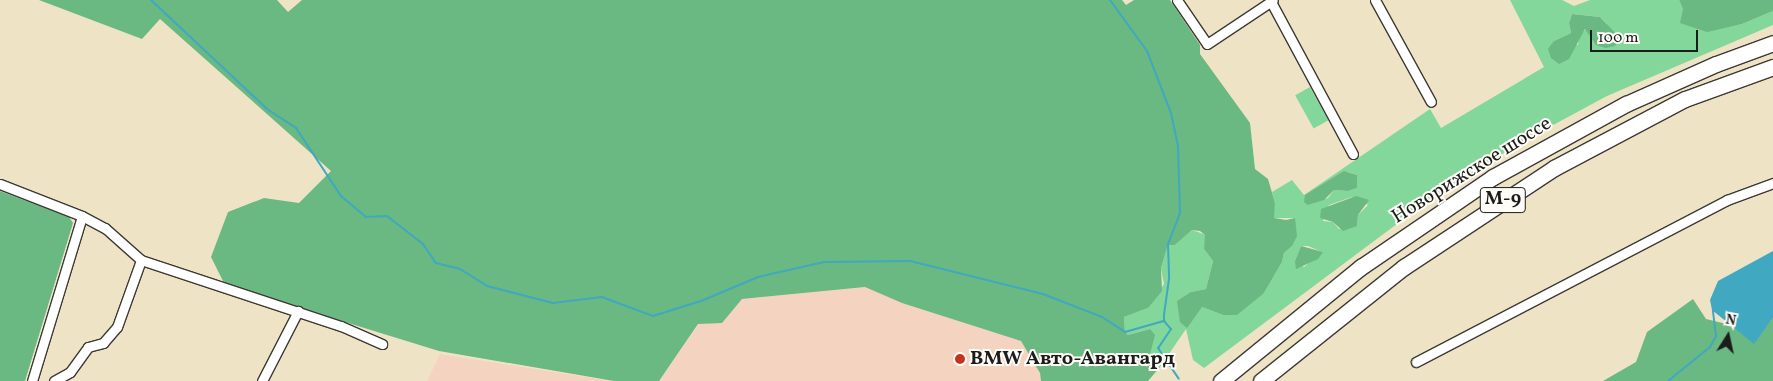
<!DOCTYPE html>
<meta charset="utf-8">
<style>
body{margin:0}
#map{position:relative;width:1773px;height:381px;overflow:hidden;background:#eee4c5;font-family:Vollkorn,serif}
div>[style]{position:absolute}
[style*='--x']{left:calc(var(--x)*1px);top:calc(var(--y)*1px);width:calc(var(--w)*1px);rotate:calc(var(--a)*1deg)}
.built>*{inset:0;background:#f5d3c1}
.green>*{inset:0;background:#83d79a;transform-origin:0 0}
.forest>*{inset:0;background:#6ab882}
.water>*{inset:0;background:#40a8c0}
.stream>*{height:2px;margin:-1px;padding:0 1px;transform-origin:1px;border-radius:1px;background:#40a8c0}
.roads{filter:drop-shadow(1px 0 #3c3a35) drop-shadow(-1px 0 #3c3a35) drop-shadow(0 1px #3c3a35) drop-shadow(0 -1px #3c3a35)}
.minor>*{height:9px;margin:-4.5px;padding:0 4.5px;transform-origin:4.5px;border-radius:4.5px;background:#fff}
.motorway>*{height:15px;margin:-7.5px;padding:0 7.5px;transform-origin:7.5px;border-radius:7.5px;background:#fff}
.dots>*{width:14px;height:14px;translate:-50% -50%;box-sizing:border-box;border:2px solid #fdfcf7;border-radius:50%}
span{translate:-50% -50%;white-space:nowrap;text-align:center;line-height:1.15;-webkit-text-stroke:4px #fdfcf7;paint-order:stroke}
.shield-label span{padding:1px 4px;background:#fdfcf7;border:1px solid;border-radius:4px;-webkit-text-stroke-width:0}
.shield-label{font-size:19px;color:#1c1c1c;font-weight:700}
.street-label{font-size:20px;color:#1c1c1c}
.poi-label{font-size:20px;color:#1c1c1c;font-weight:700}
.left{translate:0 -50%;text-align:left}
.north{position:absolute;left:1703px;top:311px;width:50px;height:50px;-webkit-text-stroke:4px #fdfcf7;paint-order:stroke;rotate:10deg;font-size:14px;font-weight:700;line-height:20px;text-align:center;color:#1c1c1c}
.north::after{content:'';display:block;margin:auto;width:18px;height:22px;background:#1c1c1c;clip-path:polygon(50% 0,100% 100%,50% 72%,0 100%)}
.scale{position:absolute;left:1590px;top:30px;width:108px;height:22px;box-sizing:border-box;border:2px solid #1c1c1c;border-top:0;padding-left:6px;font-size:15px;line-height:18px;white-space:nowrap;color:#1c1c1c;-webkit-text-stroke:4px #fdfcf7;paint-order:stroke}
</style>
<div id="map">
<div class="built">
<i style="clip-path:polygon(866px 287px,902px 303px,1021px 341px,1040px 373px,1041px 381px,659px 381px,699px 324px,722px 322px,742px 299px)"></i>
<i style="clip-path:polygon(440px 354px,611px 381px,427px 381px)"></i>
</div>
<div class="green">
<i style="clip-path:polygon(evenodd,1510px 0,1562px 0,1574px 6px,1590px 0,1679px 0,1683px 9px,1727px 27px,1742px 24px,1773px 11px,1773px 25px,1607px 96px,1516px 145px,1421px 206px,1204px 368px,1193px 360px,1186px 329px,1160px 367px,1153px 364px,1149px 358px,1150px 329px,1128px 335px,1125px 332px,1124px 317px,1148px 308px,1164px 284px,1161px 268px,1168px 245px,1175px 245px,1192px 230px,1206px 235px,1204px 249px,1213px 261px,1206px 289px,1191px 292px,1202px 307px,1223px 315px,1264px 293px,1282px 262px,1284px 253px,1292px 246px,1295px 223px,1295px 218px,1273px 218px,1275px 203px,1272px 192px,1292px 180px,1304px 195px,1430px 109px,1441px 128px,1544px 67px,1510px 0,1572px 14px,1600px 17px,1607px 24px,1591px 37px,1586px 29px,1579px 36px,1578px 45px,1554px 41px,1571px 33px,1569px 23px,1572px 14px,1510px 0,1348px 172px,1357px 175px,1357px 188px,1348px 191px,1334px 190px,1328px 198px,1308px 205px,1348px 172px,1510px 0,1352px 197px,1368px 205px,1358px 215px,1357px 226px,1339px 229px,1333px 222px,1323px 221px,1329px 205px,1352px 197px,1510px 0,1301px 246px,1308px 246px,1322px 252px,1304px 267px,1295px 261px,1301px 246px)"></i>
<i style="left:1310px;top:87px;width:38px;height:17px;rotate:61deg"></i>
</div>
<div class="forest">
<i style="clip-path:polygon(39px 0,277px 0,288px 12px,302px 0,1122px 0,1126px 5px,1134px 0,1170px 0,1200px 45px,1200px 54px,1250px 123px,1255px 169px,1268px 179px,1275px 203px,1274px 218px,1286px 220px,1295px 218px,1297px 236px,1292px 246px,1284px 253px,1282px 262px,1264px 293px,1237px 315px,1223px 315px,1202px 307px,1187px 328px,1180px 322px,1177px 301px,1191px 292px,1206px 289px,1213px 261px,1204px 249px,1205px 235px,1200px 231px,1192px 230px,1175px 245px,1168px 245px,1161px 268px,1162px 291px,1148px 308px,1124px 317px,1125px 332px,1128px 335px,1150px 329px,1155px 335px,1149px 358px,1160px 367px,1148px 381px,1041px 381px,1040px 373px,1021px 341px,902px 303px,865px 287px,742px 299px,722px 323px,698px 324px,659px 381px,614px 381px,439px 351px,225px 285px,211px 257px,228px 212px,264px 198px,299px 203px,331px 171px,160px 19px,142px 39px)"></i>
<i style="clip-path:polygon(1679px 0,1773px 0,1773px 11px,1742px 24px,1707px 32px,1680px 23px,1683px 9px)"></i>
<i style="clip-path:polygon(1572px 14px,1600px 17px,1620px 38px,1615px 46px,1606px 48px,1596px 45px,1585px 29px,1569px 59px,1559px 64px,1551px 58px,1548px 49px,1554px 41px,1571px 33px,1569px 23px)"></i>
<i style="clip-path:polygon(1344px 171px,1357px 175px,1357px 188px,1348px 191px,1334px 190px,1324px 200px,1308px 205px,1304px 202px,1305px 195px)"></i>
<i style="clip-path:polygon(0 191px,69px 217px,73px 223px,25px 381px,0 381px)"></i>
<i style="clip-path:polygon(1356px 196px,1369px 200px,1358px 215px,1357px 226px,1343px 231px,1333px 222px,1320px 218px,1321px 209px)"></i>
<i style="clip-path:polygon(1301px 246px,1323px 252px,1318px 259px,1296px 269px,1295px 261px)"></i>
<i style="clip-path:polygon(1693px 299px,1706px 319px,1731px 325px,1754px 343px,1773px 318px,1773px 381px,1603px 381px,1636px 362px,1647px 332px)"></i>
</div>
<div class="water">
<i style="clip-path:polygon(1773px 251px,1773px 318px,1754px 344px,1712px 310px,1710px 300px,1718px 281px)"></i>
</div>
<div class="stream">
<i style="--x:151;--y:0;--w:159;--a:43.2"></i>
<i style="--x:267;--y:109;--w:35;--a:33"></i>
<i style="--x:296;--y:128;--w:82;--a:56.5"></i>
<i style="--x:341;--y:196;--w:33;--a:40"></i>
<i style="--x:366;--y:217;--w:21;--a:-3"></i>
<i style="--x:387;--y:216;--w:46;--a:37.9"></i>
<i style="--x:423;--y:244;--w:23;--a:56"></i>
<i style="--x:436;--y:263;--w:25;--a:14"></i>
<i style="--x:460;--y:269;--w:32;--a:32"></i>
<i style="--x:487;--y:286;--w:68;--a:14.4"></i>
<i style="--x:553;--y:303;--w:49;--a:-7"></i>
<i style="--x:602;--y:297;--w:54;--a:20.4"></i>
<i style="--x:653;--y:316;--w:50;--a:-17.4"></i>
<i style="--x:701;--y:301;--w:62;--a:-22.8"></i>
<i style="--x:758;--y:277;--w:68;--a:-12.8"></i>
<i style="--x:824;--y:262;--w:86;--a:-0.7"></i>
<i style="--x:910;--y:261;--w:137;--a:13.9"></i>
<i style="--x:1043;--y:294;--w:63;--a:21.3"></i>
<i style="--x:1102;--y:317;--w:27;--a:33"></i>
<i style="--x:1125;--y:332;--w:41;--a:-15.8"></i>
<i style="--x:1110;--y:0;--w:63;--a:54"></i>
<i style="--x:1147;--y:51;--w:66;--a:68.8"></i>
<i style="--x:1171;--y:113;--w:34;--a:78"></i>
<i style="--x:1178;--y:146;--w:67;--a:88.3"></i>
<i style="--x:1180;--y:213;--w:34;--a:111"></i>
<i style="--x:1168;--y:245;--w:34;--a:88"></i>
<i style="--x:1169;--y:279;--w:35;--a:98"></i>
<i style="--x:1164;--y:314;--w:7;--a:90"></i>
<i style="--x:1164;--y:321;--w:11;--a:49"></i>
<i style="--x:1171;--y:329;--w:23;--a:124"></i>
<i style="--x:1158;--y:348;--w:37;--a:56"></i>
<i style="--x:1668;--y:381;--w:54;--a:-39"></i>
<i style="--x:1710;--y:347;--w:13;--a:-61"></i>
<i style="--x:1716;--y:336;--w:26;--a:-97"></i>
</div>
<div class="roads">
<div class="minor">
<i style="--x:1177;--y:0;--w:53;--a:55.7"></i>
<i style="--x:1207;--y:44;--w:79;--a:-33.7"></i>
<i style="--x:1270;--y:0;--w:175;--a:61.7"></i>
<i style="--x:1375;--y:0;--w:116;--a:61.2"></i>
<i style="--x:0;--y:184;--w:88;--a:21.3"></i>
<i style="--x:1416;--y:362;--w:351;--a:-27.5"></i>
<i style="--x:1727;--y:200;--w:49;--a:-20.3"></i>
<i style="--x:32;--y:381;--w:172;--a:-73.1"></i>
<i style="--x:82;--y:216;--w:26;--a:28"></i>
<i style="--x:105;--y:228;--w:48;--a:41.6"></i>
<i style="--x:141;--y:260;--w:211;--a:18.3"></i>
<i style="--x:341;--y:326;--w:45;--a:23.7"></i>
<i style="--x:54;--y:381;--w:18;--a:-29"></i>
<i style="--x:70;--y:372;--w:31;--a:-54"></i>
<i style="--x:88;--y:347;--w:16;--a:-15"></i>
<i style="--x:103;--y:343;--w:21;--a:-49"></i>
<i style="--x:117;--y:327;--w:71;--a:-70.3"></i>
<i style="--x:262;--y:381;--w:79;--a:-62.8"></i>
</div>
<div class="motorway">
<i style="--x:1221;--y:381;--w:181;--a:-39.2"></i>
<i style="--x:1361;--y:267;--w:160;--a:-34.3"></i>
<i style="--x:1493;--y:177;--w:152;--a:-28.8"></i>
<i style="--x:1626;--y:104;--w:98;--a:-24"></i>
<i style="--x:1716;--y:64;--w:61;--a:-20.2"></i>
<i style="--x:1261;--y:381;--w:183;--a:-38.6"></i>
<i style="--x:1404;--y:267;--w:180;--a:-33.4"></i>
<i style="--x:1554;--y:168;--w:148;--a:-27.8"></i>
<i style="--x:1685;--y:99;--w:94;--a:-20"></i>
</div>
</div>
<div class="dots">
<i style="left:960px;top:359px;background:#c8321e"></i>
</div>
<div class="shield-label">
<span style="left:1503px;top:200px">М-9</span>
</div>
<div class="street-label">
<span style="left:1472px;top:171px;rotate:-32deg">Новорижское шоссе</span>
</div>
<div class="poi-label">
<span class="left" style="left:970px;top:359px">BMW Авто-Авангард</span>
</div>
<div class="north">N</div>
<div class="scale">100 m</div>
</div>
